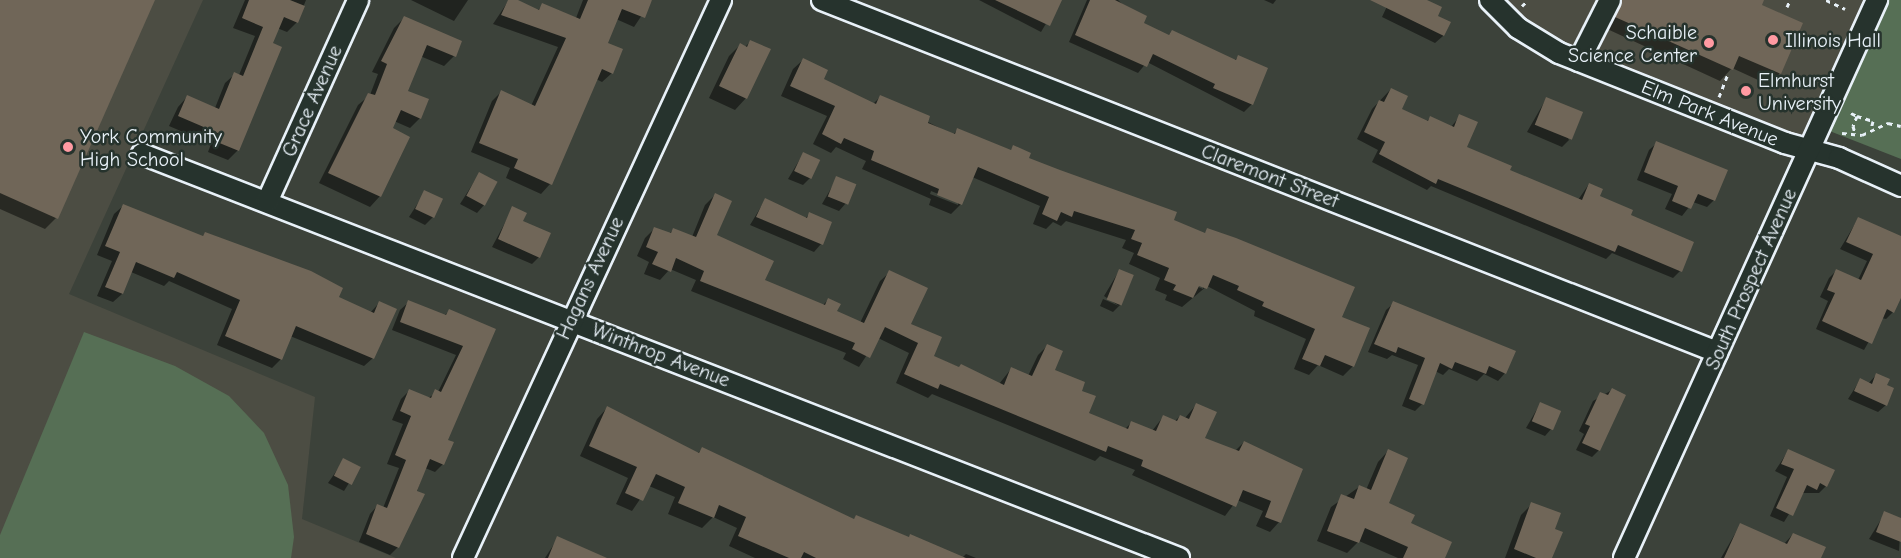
<!DOCTYPE html>
<style>
body{margin:0}
#map{position:relative;width:1901px;height:558px;overflow:hidden;background:#3c423a;font-family:"Comic Neue",sans-serif}
div>[style]{position:absolute}
[style*='--x']{left:calc(var(--x)*1px);top:calc(var(--y)*1px);width:calc(var(--w)*1px);rotate:calc(var(--a)*1deg)}
.built>*{inset:0;background:#4c4d43}
.green>*{inset:0;background:#566f55}
.shadow>*{inset:0;background:#0007}
.building>*{inset:0;background:#706658;transform-origin:0 0}
.path>*{height:3px;margin-top:-1.5px;transform-origin:0;background:repeating-linear-gradient(90deg,#e8f1f8 0 4.5px,transparent 0 9px)}
.roads{filter:drop-shadow(2px 0 #e8f1f8) drop-shadow(-2px 0 #e8f1f8) drop-shadow(0 2px #e8f1f8) drop-shadow(0 -2px #e8f1f8)}
.minor>*{height:20px;margin:-10px;padding:0 10px;transform-origin:10px;border-radius:10px;background:#26332d}
.dots>*{width:16px;height:16px;translate:-50% -50%;box-sizing:border-box;border:3px solid #26332d;border-radius:50%}
span{translate:-50% -50%;white-space:nowrap;text-align:center;line-height:1.15;-webkit-text-stroke:5px #26332d;paint-order:stroke}
.poi-label{font-size:20px;color:#e8f1f8}
.right{translate:-100% -50%;text-align:right}
.left{translate:0 -50%;text-align:left}
.street-label{font-size:20px;color:#e8f1f8}
</style>
<div id="map">
<div class="built">
<i style="clip-path:polygon(0 0,203px 0,69px 294px,315px 397px,302px 519px,396px 558px,0 558px)"></i>
<i style="clip-path:polygon(1492px 0,1877px 0,1809px 150px,1574px 59px)"></i>
</div>
<div class="green">
<i style="clip-path:polygon(1886px 0,1901px 0,1901px 159px,1827px 130px)"></i>
<i style="clip-path:polygon(84px 332px,175px 366px,229px 396px,264px 433px,288px 485px,294px 537px,291px 558px,0 558px,0 535px)"></i>
</div>
<div class="shadow">
<i style="clip-path:polygon(0 0,153px 0,56px 218px,45px 229px,0 209px)"></i>
<i style="clip-path:polygon(245px 0,306px 0,297px 22px,287px 32px,277px 28px,238px 150px,228px 160px,208px 152px,211px 144px,169px 126px,178px 107px,187px 97px,215px 108px,225px 83px,235px 74px,239px 75px,255px 36px,233px 28px)"></i>
<i style="clip-path:polygon(411px 0,468px 0,454px 21px)"></i>
<i style="clip-path:polygon(509px 0,537px 11px,543px 5px,576px 18px,583px 0,652px 0,634px 27px,616px 19px,606px 44px,612px 73px,602px 82px,596px 79px,550px 184px,541px 194px,506px 178px,510px 168px,471px 152px,492px 101px,501px 92px,531px 106px,558px 47px,493px 24px)"></i>
<i style="clip-path:polygon(979px 0,1060px 0,1041px 32px)"></i>
<i style="clip-path:polygon(1087px 0,1118px 0,1142px 24px,1168px 36px,1172px 31px,1234px 61px,1238px 57px,1252px 104px,1244px 112px,1147px 62px,1138px 73px,1069px 42px)"></i>
<i style="clip-path:polygon(1264px 0,1276px 0,1273px 4px)"></i>
<i style="clip-path:polygon(1390px 0,1425px 0,1436px 16px,1449px 23px,1443px 36px,1435px 43px,1382px 17px)"></i>
<i style="clip-path:polygon(1616px 0,1762px 0,1760px 5px,1780px 73px,1769px 85px,1732px 68px,1720px 81px,1605px 28px)"></i>
<i style="clip-path:polygon(404px 18px,454px 56px,444px 66px,420px 56px,406px 92px,420px 118px,410px 128px,394px 121px,380px 196px,370px 207px,319px 183px,358px 105px,370px 95px,378px 74px,372px 72px,394px 28px)"></i>
<i style="clip-path:polygon(751px 41px,746px 98px,735px 110px,709px 98px,729px 56px,740px 45px,745px 47px)"></i>
<i style="clip-path:polygon(evenodd,803px 60px,822px 80px,873px 104px,880px 97px,953px 135px,957px 130px,1010px 151px,1013px 147px,1027px 159px,1172px 221px,1204px 234px,1208px 230px,1340px 317px,1353px 366px,1343px 376px,1318px 365px,1309px 375px,1294px 369px,1306px 339px,1254px 316px,1255px 311px,1207px 286px,1182px 307px,1165px 300px,1167px 295px,1155px 290px,1160px 278px,1129px 264px,1134px 253px,1122px 248px,1126px 240px,1066px 221px,1061px 226px,1053px 222px,1046px 229px,1033px 224px,1040px 206px,972px 177px,961px 204px,951px 214px,929px 205px,931px 199px,862px 169px,866px 161px,836px 147px,831px 153px,813px 144px,827px 116px,781px 96px,793px 69px,803px 60px,931px 191px,958px 202px,958px 205px,930px 194px,931px 191px,803px 60px,1191px 284px,1203px 286px,1203px 289px,1191px 284px)"></i>
<i style="clip-path:polygon(1391px 89px,1400px 109px,1426px 122px,1430px 118px,1451px 127px,1460px 116px,1465px 148px,1508px 170px,1578px 200px,1589px 184px,1598px 197px,1629px 216px,1680px 271px,1673px 278px,1612px 253px,1606px 259px,1431px 186px,1427px 190px,1372px 162px,1378px 150px,1357px 139px,1372px 109px)"></i>
<i style="clip-path:polygon(1546px 99px,1569px 140px,1562px 147px,1527px 132px)"></i>
<i style="clip-path:polygon(1657px 143px,1714px 200px,1707px 207px,1693px 202px,1682px 216px,1665px 209px,1672px 194px,1637px 180px,1649px 150px)"></i>
<i style="clip-path:polygon(803px 154px,810px 178px,803px 185px,788px 179px)"></i>
<i style="clip-path:polygon(479px 174px,484px 205px,477px 213px,460px 204px)"></i>
<i style="clip-path:polygon(837px 178px,846px 203px,839px 211px,822px 204px)"></i>
<i style="clip-path:polygon(425px 192px,433px 217px,425px 225px,409px 217px)"></i>
<i style="clip-path:polygon(715px 195px,715px 236px,763px 281px,822px 306px,828px 300px,835px 312px,860px 323px,880px 281px,890px 272px,909px 324px,932px 356px,999px 384px,1011px 369px,1028px 376px,1038px 355px,1048px 345px,1053px 371px,1080px 392px,1087px 413px,1125px 429px,1131px 423px,1152px 431px,1163px 417px,1174px 422px,1180px 416px,1185px 418px,1196px 405px,1203px 439px,1235px 451px,1244px 442px,1301px 470px,1279px 522px,1270px 532px,1256px 526px,1263px 511px,1237px 500px,1225px 516px,1132px 475px,1135px 470px,1100px 456px,1095px 461px,932px 394px,928px 398px,896px 383px,909px 353px,878px 338px,859px 367px,843px 359px,846px 353px,691px 291px,696px 280px,670px 269px,660px 280px,644px 274px,649px 262px,637px 256px,645px 238px,655px 228px,669px 234px,674px 229px,692px 237px,705px 205px)"></i>
<i style="clip-path:polygon(765px 200px,805px 219px,809px 214px,821px 244px,814px 252px,750px 225px)"></i>
<i style="clip-path:polygon(123px 206px,202px 237px,205px 233px,370px 313px,379px 303px,373px 358px,364px 366px,290px 336px,281px 359px,272px 368px,217px 345px,232px 309px,169px 281px,164px 286px,131px 272px,122px 294px,113px 302px,97px 296px,112px 261px,97px 255px,114px 214px)"></i>
<i style="clip-path:polygon(513px 208px,539px 257px,532px 264px,492px 247px)"></i>
<i style="clip-path:polygon(1858px 219px,1901px 238px,1901px 294px,1893px 312px,1886px 319px,1882px 318px,1864px 350px,1816px 329px,1828px 301px,1820px 297px,1829px 278px,1836px 271px,1858px 280px,1867px 261px,1840px 249px)"></i>
<i style="clip-path:polygon(1119px 271px,1121px 304px,1113px 312px,1100px 306px,1103px 299px,1119px 306px,1104px 296px)"></i>
<i style="clip-path:polygon(409px 302px,444px 316px,449px 311px,494px 330px,446px 441px,443px 464px,435px 472px,425px 468px,398px 547px,390px 555px,359px 542px,370px 514px,378px 505px,383px 508px,399px 468px,387px 464px,403px 424px,392px 420px,401px 399px,409px 391px,428px 398px,438px 392px,456px 355px,392px 330px,400px 310px)"></i>
<i style="clip-path:polygon(1394px 303px,1505px 373px,1498px 381px,1484px 374px,1477px 381px,1449px 369px,1443px 375px,1435px 371px,1422px 404px,1415px 411px,1402px 406px,1418px 365px,1392px 355px,1387px 359px,1368px 352px,1386px 310px)"></i>
<i style="clip-path:polygon(1876px 375px,1885px 386px,1886px 405px,1878px 412px,1848px 399px,1860px 380px,1868px 384px)"></i>
<i style="clip-path:polygon(1612px 390px,1599px 450px,1592px 457px,1576px 450px,1584px 434px,1579px 431px,1593px 401px)"></i>
<i style="clip-path:polygon(1540px 404px,1552px 428px,1545px 436px,1526px 428px)"></i>
<i style="clip-path:polygon(607px 408px,697px 454px,702px 449px,853px 520px,856px 517px,962px 558px,966px 554px,976px 558px,755px 558px,729px 546px,737px 528px,713px 517px,702px 528px,668px 514px,675px 497px,649px 486px,632px 511px,616px 504px,628px 478px,580px 456px,597px 419px)"></i>
<i style="clip-path:polygon(1388px 451px,1387px 504px,1444px 558px,1398px 558px,1359px 541px,1347px 553px,1317px 541px,1331px 507px,1359px 487px,1366px 490px,1378px 462px)"></i>
<i style="clip-path:polygon(1788px 451px,1826px 486px,1819px 493px,1802px 493px,1784px 522px,1770px 516px,1787px 477px,1775px 471px)"></i>
<i style="clip-path:polygon(344px 460px,359px 467px,344px 491px,328px 483px)"></i>
<i style="clip-path:polygon(1532px 504px,1553px 530px,1550px 558px,1505px 558px,1521px 515px)"></i>
<i style="clip-path:polygon(1885px 513px,1901px 519px,1899px 551px,1869px 539px)"></i>
<i style="clip-path:polygon(1740px 525px,1784px 544px,1793px 534px,1820px 558px,1721px 558px)"></i>
<i style="clip-path:polygon(558px 538px,604px 558px,545px 558px)"></i>
</div>
<div class="building">
<i style="clip-path:polygon(0 0,155px 0,58px 219px,0 193px)"></i>
<i style="clip-path:polygon(249px 0,290px 0,305px 6px,298px 23px,284px 17px,273px 43px,282px 47px,239px 151px,217px 142px,220px 134px,178px 116px,187px 95px,219px 109px,234px 72px,243px 76px,263px 27px,242px 18px)"></i>
<i style="clip-path:polygon(508px 0,518px 0,539px 10px,542px 3px,580px 19px,588px 0,652px 0,645px 18px,622px 9px,608px 43px,623px 49px,613px 74px,602px 69px,552px 185px,514px 168px,518px 159px,479px 143px,501px 90px,535px 106px,566px 38px,501px 15px)"></i>
<i style="clip-path:polygon(995px 0,1062px 0,1050px 26px)"></i>
<i style="clip-path:polygon(1090px 0,1115px 0,1147px 16px,1144px 23px,1169px 35px,1172px 30px,1236px 60px,1238px 55px,1268px 68px,1253px 105px,1213px 88px,1215px 84px,1153px 54px,1147px 67px,1075px 35px)"></i>
<i style="clip-path:polygon(1370px 0,1427px 0,1442px 7px,1438px 16px,1451px 22px,1444px 36px)"></i>
<i style="clip-path:polygon(1622px 0,1764px 0,1762px 5px,1803px 23px,1781px 74px,1739px 56px,1733px 70px,1615px 17px)"></i>
<i style="clip-path:polygon(404px 16px,462px 41px,456px 57px,427px 45px,408px 91px,429px 99px,421px 119px,401px 110px,393px 128px,410px 137px,381px 197px,328px 173px,368px 93px,375px 95px,387px 64px,381px 61px)"></i>
<i style="clip-path:polygon(750px 40px,771px 49px,747px 99px,719px 86px,740px 43px,747px 47px)"></i>
<i style="clip-path:polygon(803px 58px,828px 70px,824px 79px,876px 104px,880px 95px,930px 116px,928px 123px,955px 134px,957px 128px,1011px 150px,1013px 145px,1031px 153px,1029px 158px,1060px 170px,1177px 212px,1174px 220px,1205px 233px,1207px 228px,1236px 238px,1355px 287px,1342px 317px,1370px 328px,1354px 367px,1325px 355px,1320px 366px,1302px 359px,1315px 329px,1262px 306px,1264px 302px,1237px 290px,1239px 286px,1213px 275px,1207px 289px,1199px 286px,1193px 298px,1173px 290px,1176px 285px,1164px 280px,1169px 268px,1137px 255px,1142px 243px,1131px 239px,1135px 230px,1074px 211px,1072px 217px,1061px 212px,1057px 221px,1042px 214px,1049px 197px,978px 167px,962px 205px,937px 195px,939px 189px,871px 160px,874px 151px,844px 138px,841px 144px,822px 134px,835px 106px,790px 86px)"></i>
<i style="clip-path:polygon(1391px 88px,1408px 96px,1402px 109px,1428px 121px,1430px 116px,1454px 127px,1459px 114px,1478px 122px,1467px 147px,1512px 166px,1510px 170px,1582px 200px,1589px 183px,1603px 189px,1600px 196px,1633px 210px,1631px 215px,1694px 242px,1682px 272px,1618px 245px,1615px 252px,1438px 179px,1436px 184px,1379px 154px,1385px 142px,1364px 132px,1379px 100px,1384px 102px)"></i>
<i style="left:1546px;top:97px;width:40px;height:30px;rotate:22deg"></i>
<i style="clip-path:polygon(1656px 141px,1728px 170px,1715px 201px,1698px 194px,1691px 209px,1672px 201px,1678px 186px,1644px 172px)"></i>
<i style="left:803px;top:152px;width:19px;height:21px;rotate:25deg"></i>
<i style="left:479px;top:172px;width:21px;height:27px;rotate:28deg"></i>
<i style="left:836px;top:176px;width:22px;height:22px;rotate:22deg"></i>
<i style="left:424px;top:190px;width:21px;height:21px;rotate:25deg"></i>
<i style="clip-path:polygon(715px 193px,732px 201px,717px 235px,774px 261px,765px 280px,825px 305px,828px 298px,841px 304px,837px 311px,864px 323px,889px 270px,928px 288px,911px 324px,942px 337px,934px 356px,959px 367px,961px 364px,1004px 385px,1011px 367px,1032px 376px,1047px 344px,1063px 351px,1055px 370px,1085px 382px,1082px 391px,1096px 396px,1089px 413px,1128px 429px,1131px 421px,1156px 431px,1163px 415px,1177px 421px,1180px 415px,1189px 419px,1196px 403px,1217px 412px,1205px 438px,1239px 451px,1244px 441px,1303px 469px,1281px 523px,1265px 517px,1271px 501px,1243px 490px,1236px 507px,1141px 466px,1143px 460px,1108px 446px,1106px 452px,940px 384px,938px 389px,904px 374px,918px 343px,885px 327px,870px 358px,852px 349px,855px 343px,700px 281px,704px 271px,676px 258px,671px 272px,652px 264px,658px 252px,646px 247px,654px 227px,671px 233px,673px 228px,696px 237px)"></i>
<i style="clip-path:polygon(765px 198px,807px 218px,809px 212px,832px 222px,823px 245px,756px 217px)"></i>
<i style="clip-path:polygon(123px 204px,203px 236px,205px 232px,311px 271px,343px 288px,339px 297px,374px 313px,379px 301px,397px 309px,374px 359px,296px 326px,282px 360px,225px 336px,240px 300px,177px 272px,174px 278px,136px 262px,123px 294px,105px 287px,120px 252px,105px 246px)"></i>
<i style="clip-path:polygon(512px 206px,527px 213px,523px 221px,551px 233px,540px 258px,498px 239px)"></i>
<i style="clip-path:polygon(1858px 217px,1901px 236px,1901px 298px,1894px 313px,1887px 309px,1872px 344px,1822px 321px,1835px 293px,1827px 290px,1836px 269px,1861px 280px,1873px 254px,1846px 242px)"></i>
<i style="left:1119px;top:269px;width:16px;height:33px;rotate:22deg"></i>
<i style="clip-path:polygon(408px 300px,446px 315px,449px 309px,496px 329px,448px 440px,454px 442px,444px 465px,430px 459px,417px 491px,425px 494px,399px 548px,366px 534px,377px 504px,387px 508px,406px 460px,395px 455px,411px 416px,400px 411px,409px 389px,431px 398px,435px 389px,441px 392px,463px 346px,400px 322px)"></i>
<i style="clip-path:polygon(1393px 301px,1516px 351px,1506px 374px,1489px 366px,1486px 374px,1455px 362px,1452px 369px,1440px 363px,1424px 405px,1409px 399px,1425px 358px,1398px 347px,1396px 353px,1374px 344px)"></i>
<i style="clip-path:polygon(1876px 373px,1890px 379px,1887px 385px,1894px 388px,1887px 406px,1854px 391px,1860px 378px,1872px 384px)"></i>
<i style="clip-path:polygon(1612px 388px,1626px 395px,1600px 451px,1582px 443px,1590px 426px,1585px 424px,1600px 392px,1608px 395px)"></i>
<i style="left:1540px;top:402px;width:23px;height:21px;rotate:23deg"></i>
<i style="clip-path:polygon(607px 406px,699px 453px,702px 447px,854px 519px,856px 515px,909px 537px,910px 534px,966px 558px,816px 558px,804px 552px,801px 558px,789px 558px,738px 536px,746px 517px,719px 505px,714px 518px,678px 503px,685px 487px,656px 474px,643px 501px,625px 493px,637px 467px,589px 446px)"></i>
<i style="clip-path:polygon(1388px 449px,1408px 458px,1389px 503px,1415px 515px,1411px 523px,1452px 542px,1445px 558px,1403px 558px,1408px 547px,1365px 528px,1359px 543px,1327px 531px,1341px 494px,1354px 499px,1359px 485px,1371px 490px)"></i>
<i style="clip-path:polygon(1788px 449px,1835px 470px,1827px 487px,1820px 483px,1817px 490px,1807px 485px,1793px 516px,1776px 508px,1794px 469px,1781px 464px)"></i>
<i style="left:343px;top:458px;width:20px;height:20px;rotate:27deg"></i>
<i style="clip-path:polygon(1531px 502px,1561px 513px,1555px 529px,1563px 532px,1552px 558px,1536px 558px,1514px 549px)"></i>
<i style="clip-path:polygon(1884px 511px,1901px 518px,1901px 542px,1876px 532px)"></i>
<i style="clip-path:polygon(1740px 523px,1787px 544px,1793px 533px,1826px 547px,1821px 558px,1724px 558px)"></i>
<i style="clip-path:polygon(557px 536px,607px 558px,548px 558px)"></i>
</div>
<div class="path">
<i style="--x:1826;--y:0;--w:21;--a:25"></i>
<i style="--x:1522;--y:6;--w:8;--a:-45"></i>
<i style="--x:1787;--y:7;--w:8;--a:-67"></i>
<i style="--x:1719;--y:97;--w:26;--a:-69"></i>
<i style="--x:1851;--y:113;--w:7;--a:27"></i>
<i style="--x:1857;--y:116;--w:11;--a:112"></i>
<i style="--x:1853;--y:126;--w:7;--a:74"></i>
<i style="--x:1857;--y:116;--w:17;--a:17"></i>
<i style="--x:1873;--y:121;--w:8;--a:104"></i>
<i style="--x:1842;--y:133;--w:20;--a:6"></i>
<i style="--x:1862;--y:135;--w:29;--a:-25"></i>
<i style="--x:1888;--y:123;--w:13;--a:13"></i>
</div>
<div class="roads">
<div class="minor">
<i style="--x:822;--y:0;--w:962;--a:21.47"></i>
<i style="--x:1490;--y:0;--w:40;--a:45"></i>
<i style="--x:1518;--y:28;--w:48;--a:31.4"></i>
<i style="--x:1559;--y:53;--w:243;--a:21.7"></i>
<i style="--x:1785;--y:143;--w:56;--a:15.5"></i>
<i style="--x:1839;--y:158;--w:68;--a:24.3"></i>
<i style="--x:1579;--y:61;--w:68;--a:-63.1"></i>
<i style="--x:142;--y:154;--w:1113;--a:21.29"></i>
<i style="--x:267;--y:202;--w:222;--a:-65.7"></i>
<i style="--x:463;--y:558;--w:615;--a:-65.19"></i>
<i style="--x:1624;--y:558;--w:613;--a:-65.61"></i>
</div>
</div>
<div class="dots">
<i style="left:1773px;top:40px;background:#ff9aa2"></i>
<i style="left:1709px;top:43px;background:#ff9aa2"></i>
<i style="left:1746px;top:91px;background:#ff9aa2"></i>
<i style="left:68px;top:147px;background:#ff9aa2"></i>
</div>
<div class="poi-label">
<span class="right" style="left:1697px;top:44px">Schaible<br>Science Center</span>
<span class="left" style="left:1785px;top:40px">Illinois Hall</span>
<span class="left" style="left:1758px;top:92px">Elmhurst<br>University</span>
<span class="left" style="left:80px;top:148px">York Community<br>High School</span>
</div>
<div class="street-label">
<span style="left:312px;top:101px;rotate:-66deg">Grace Avenue</span>
<span style="left:1710px;top:113px;rotate:22deg">Elm Park Avenue</span>
<span style="left:1270px;top:176px;rotate:21deg">Claremont Street</span>
<span style="left:590px;top:278px;rotate:-65deg">Hagans Avenue</span>
<span style="left:1751px;top:279px;rotate:-66deg">South Prospect Avenue</span>
<span style="left:661px;top:355px;rotate:21deg">Winthrop Avenue</span>
</div>
</div>
